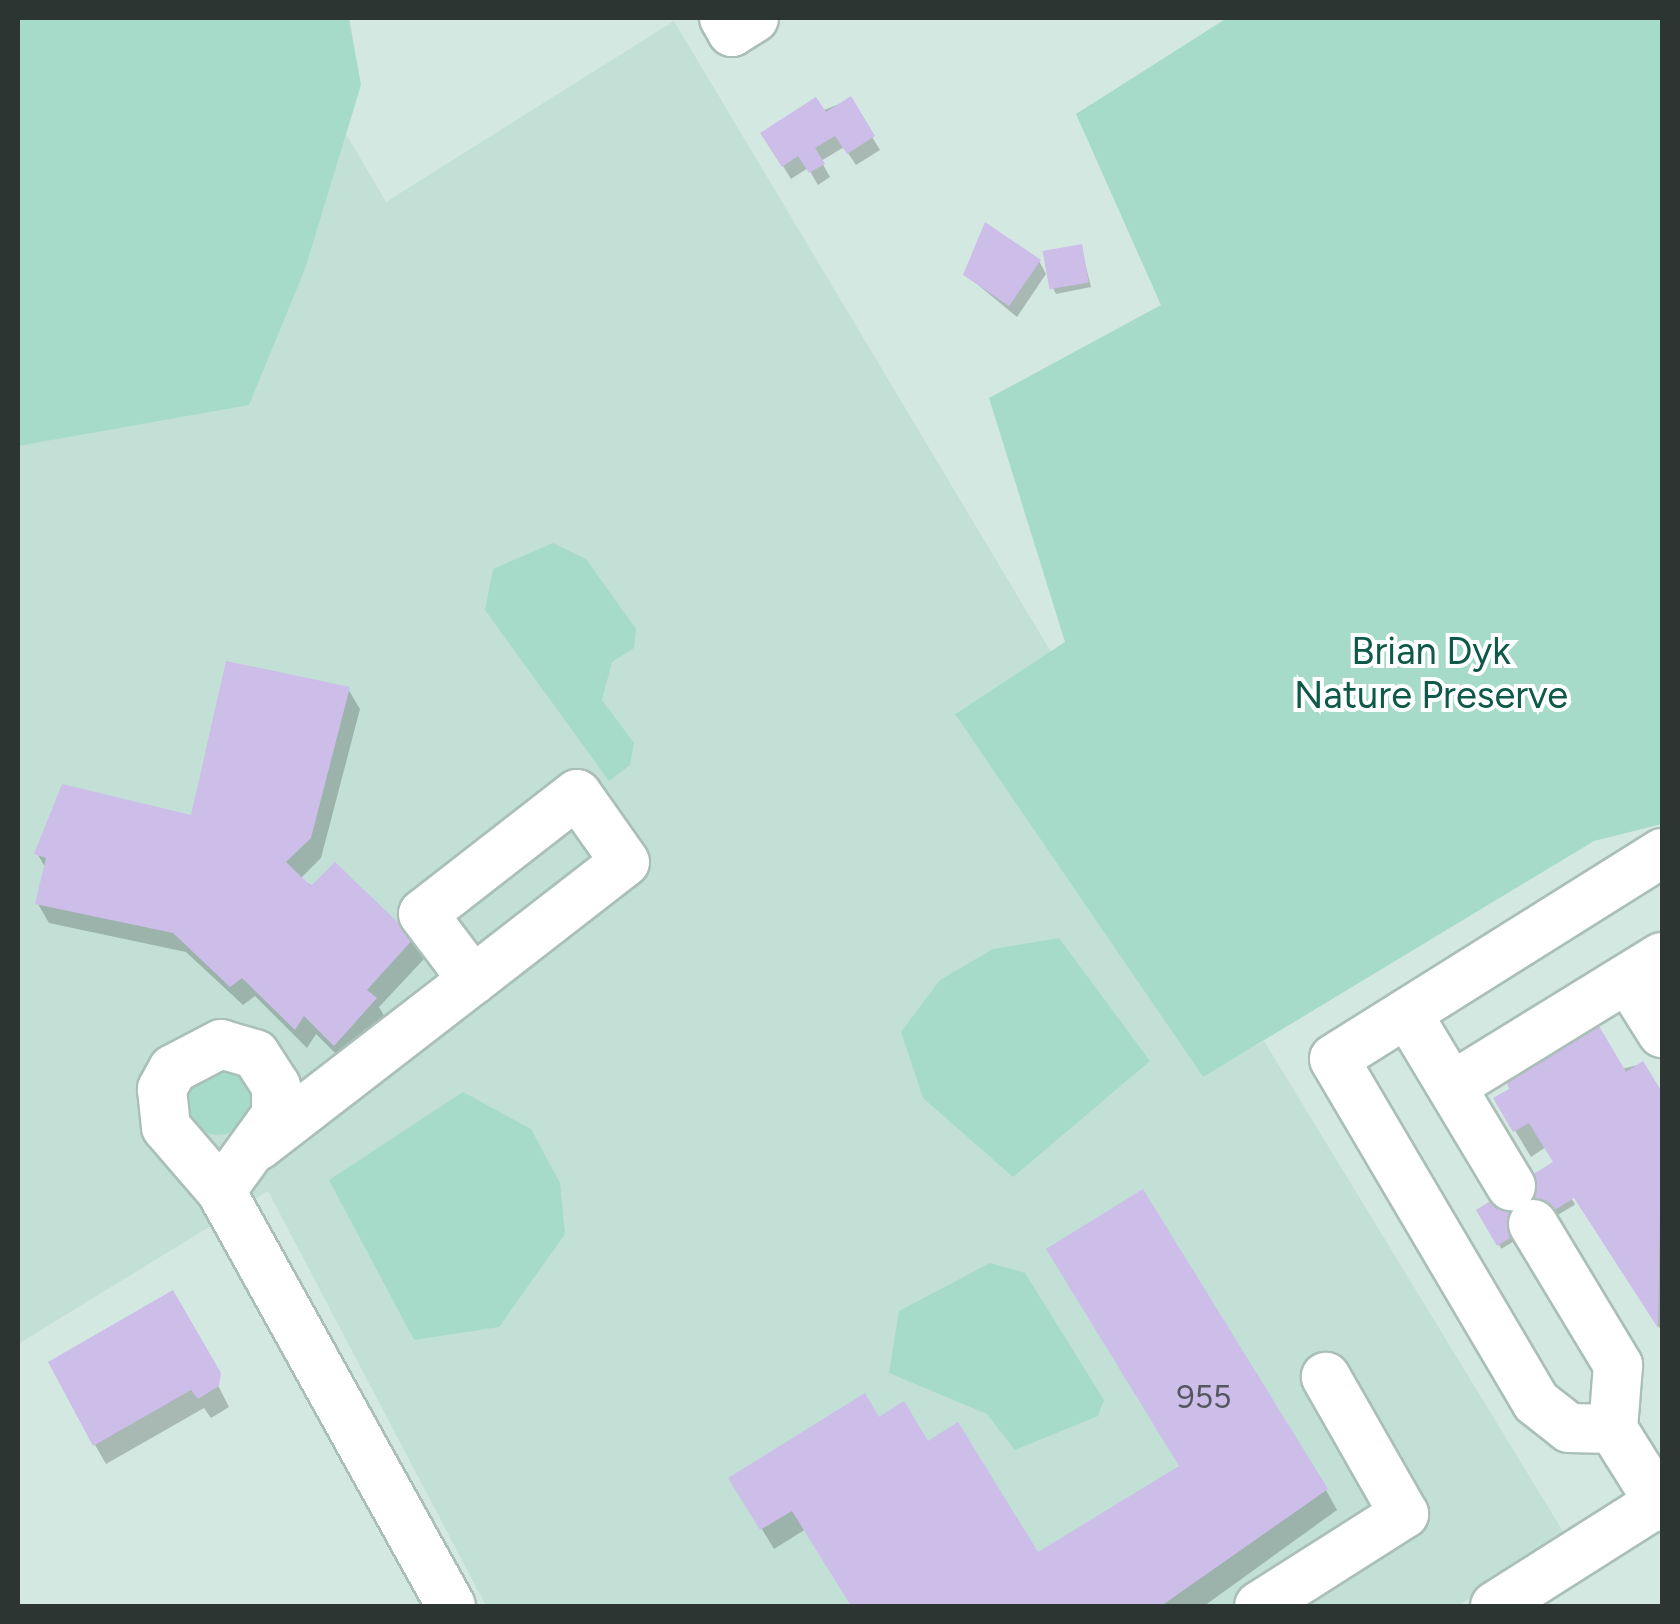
<!DOCTYPE html>
<style>
body{margin:0}
#map{position:relative;width:1680px;height:1624px;overflow:hidden;background:#d3e8e1;font-family:Figtree,sans-serif}
div>[style]{position:absolute}
[style*='--x']{left:calc(var(--x)*1px);top:calc(var(--y)*1px);width:calc(var(--w)*1px);rotate:calc(var(--a)*1deg)}
.built>*{inset:0;background:#c2e0d6}
.green>*{inset:0;background:#a6dbca}
.round{border-radius:50%}
.shadow>*{inset:0;background:#0003;transform-origin:0 0}
.building>*{inset:0;background:#ccbde9;transform-origin:0 0}
.roads{filter:drop-shadow(2px 0 #aabfb8) drop-shadow(-2px 0 #aabfb8) drop-shadow(0 2px #aabfb8) drop-shadow(0 -2px #aabfb8)}
.minor>*{height:48px;margin:-24px;padding:0 24px;transform-origin:24px;border-radius:24px;background:#fff}
span{translate:-50% -50%;white-space:nowrap;text-align:center;line-height:1.15;-webkit-text-stroke:8px #fff;paint-order:stroke}
.number-label{font-size:32px;color:#555760}
.number-label span{-webkit-text-stroke-width:0}
.park-label{font-size:38px;color:#0e5948}
.frame{position:absolute;inset:0;border:20px solid #2d3533;pointer-events:none}
</style>
<div id="map">
<div class="built">
<i style="clip-path:polygon(278px 18px,386px 202px,674px 21px,1051px 652px,956px 713px,1202px 1076px,1264px 1041px,1567px 1538px,1457px 1606px,486px 1606px,268px 1191px,18px 1344px,18px 144px)"></i>
</div>
<div class="green">
<i style="clip-path:polygon(18px 18px,349px 18px,361px 85px,305px 269px,249px 405px,18px 446px)"></i>
<i style="clip-path:polygon(1227px 18px,1662px 18px,1662px 824px,1594px 841px,1203px 1077px,955px 714px,1065px 642px,989px 398px,1161px 305px,1076px 114px)"></i>
<i style="clip-path:polygon(553px 543px,586px 559px,636px 629px,634px 648px,612px 662px,602px 700px,634px 743px,630px 765px,609px 781px,485px 610px,493px 569px)"></i>
<i style="clip-path:polygon(1059px 938px,1150px 1061px,1013px 1177px,923px 1098px,901px 1032px,940px 980px,993px 949px)"></i>
<i class="round" style="left:182px;top:1063px;width:72px;height:72px"></i>
<i style="clip-path:polygon(463px 1092px,531px 1129px,560px 1183px,565px 1234px,499px 1327px,414px 1340px,329px 1180px)"></i>
<i style="clip-path:polygon(990px 1263px,1025px 1273px,1104px 1400px,1098px 1416px,1015px 1450px,987px 1414px,889px 1373px,899px 1311px)"></i>
</div>
<div class="shadow">
<i style="clip-path:polygon(850px 100px,880px 150px,856px 165px,844px 147px,821px 161px,830px 177px,818px 185px,808px 168px,791px 179px,763px 133px)"></i>
<i style="clip-path:polygon(1081px 247px,1091px 287px,1056px 294px,1053px 288px)"></i>
<i style="clip-path:polygon(1039px 261px,1046px 274px,1017px 317px,966px 275px)"></i>
<i style="clip-path:polygon(348px 689px,360px 709px,321px 858px,300px 879px,412px 940px,424px 959px,379px 1007px,386px 1019px,346px 1064px,316px 1034px,307px 1048px,255px 996px,243px 1005px,186px 952px,49px 923px,38px 904px,46px 869px,37px 853px,193px 818px)"></i>
<i style="clip-path:polygon(1642px 1064px,1662px 1097px,1662px 1332px,1546px 1147px,1531px 1157px,1496px 1099px)"></i>
<i style="left:1552px;top:1166px;width:45px;height:86px;rotate:59deg"></i>
<i style="clip-path:polygon(172px 1294px,229px 1407px,211px 1418px,204px 1408px,106px 1464px,95px 1445px)"></i>
<i style="clip-path:polygon(878px 1420px,927px 1444px,1037px 1555px,1326px 1490px,1337px 1510px,1204px 1606px,853px 1606px,806px 1529px,774px 1549px,731px 1478px)"></i>
</div>
<div class="building">
<i style="clip-path:polygon(851px 96px,875px 136px,847px 154px,835px 136px,815px 148px,825px 164px,809px 173px,798px 156px,782px 167px,760px 133px,816px 97px,826px 112px)"></i>
<i style="clip-path:polygon(985px 222px,1041px 260px,1009px 306px,963px 275px)"></i>
<i style="left:1082px;top:244px;width:39px;height:40px;rotate:80deg"></i>
<i style="clip-path:polygon(226px 661px,350px 687px,311px 838px,286px 862px,311px 886px,335px 862px,414px 938px,367px 990px,377px 998px,334px 1046px,304px 1016px,295px 1030px,242px 978px,230px 987px,173px 933px,35px 904px,46px 858px,34px 854px,62px 784px,191px 815px)"></i>
<i style="clip-path:polygon(1596px 1021px,1626px 1072px,1643px 1061px,1662px 1092px,1658px 1328px,1574px 1198px,1497px 1246px,1476px 1210px,1553px 1162px,1529px 1123px,1513px 1132px,1493px 1098px,1509px 1089px,1505px 1077px)"></i>
<i style="clip-path:polygon(1143px 1189px,1328px 1489px,1161px 1606px,851px 1606px,792px 1511px,760px 1530px,728px 1478px,865px 1393px,879px 1417px,904px 1401px,928px 1441px,958px 1422px,1038px 1552px,1179px 1466px,1046px 1249px)"></i>
<i style="clip-path:polygon(173px 1290px,221px 1373px,219px 1386px,198px 1399px,191px 1390px,93px 1446px,48px 1362px)"></i>
</div>
<div class="roads">
<div class="minor">
<i style="--x:724;--y:18;--w:16;--a:60"></i>
<i style="--x:732;--y:32;--w:26;--a:-32"></i>
<i style="--x:1662;--y:853;--w:387;--a:147.9"></i>
<i style="--x:1334;--y:1059;--w:398;--a:59.5"></i>
<i style="--x:1536;--y:1402;--w:42;--a:38.2"></i>
<i style="--x:1569;--y:1428;--w:44;--a:1.3"></i>
<i style="--x:1613;--y:1429;--w:92;--a:57.9"></i>
<i style="--x:1628;--y:979;--w:64;--a:57.8"></i>
<i style="--x:1407;--y:1013;--w:202;--a:59"></i>
<i style="--x:1452;--y:1086;--w:246;--a:-31.6"></i>
<i style="--x:258;--y:1146;--w:272;--a:-37.7"></i>
<i style="--x:473;--y:980;--w:192;--a:-37.8"></i>
<i style="--x:625;--y:862;--w:83;--a:-125.2"></i>
<i style="--x:577;--y:794;--w:195;--a:142.1"></i>
<i style="--x:423;--y:914;--w:83;--a:52.9"></i>
<i style="--x:221;--y:1191;--w:94;--a:-54.1"></i>
<i style="--x:276;--y:1115;--w:29;--a:-90"></i>
<i style="--x:276;--y:1086;--w:38;--a:-123"></i>
<i style="--x:255;--y:1054;--w:35;--a:-164"></i>
<i style="--x:221;--y:1044;--w:54;--a:152.5"></i>
<i style="--x:173;--y:1069;--w:23;--a:119"></i>
<i style="--x:162;--y:1089;--w:38;--a:84"></i>
<i style="--x:166;--y:1127;--w:84;--a:49.3"></i>
<i style="--x:221;--y:1191;--w:474;--a:61"></i>
<i style="--x:1533;--y:1224;--w:165;--a:58.9"></i>
<i style="--x:1618;--y:1365;--w:64;--a:94.5"></i>
<i style="--x:1259;--y:1606;--w:172;--a:-32.4"></i>
<i style="--x:1404;--y:1514;--w:158;--a:-119.7"></i>
<i style="--x:1495;--y:1606;--w:198;--a:-32.4"></i>
</div>
</div>
<div class="number-label">
<span style="left:1204px;top:1397px">955</span>
</div>
<div class="park-label">
<span style="left:1431px;top:674px">Brian Dyk<br>Nature Preserve</span>
</div>
<div class="frame"></div>
</div>
